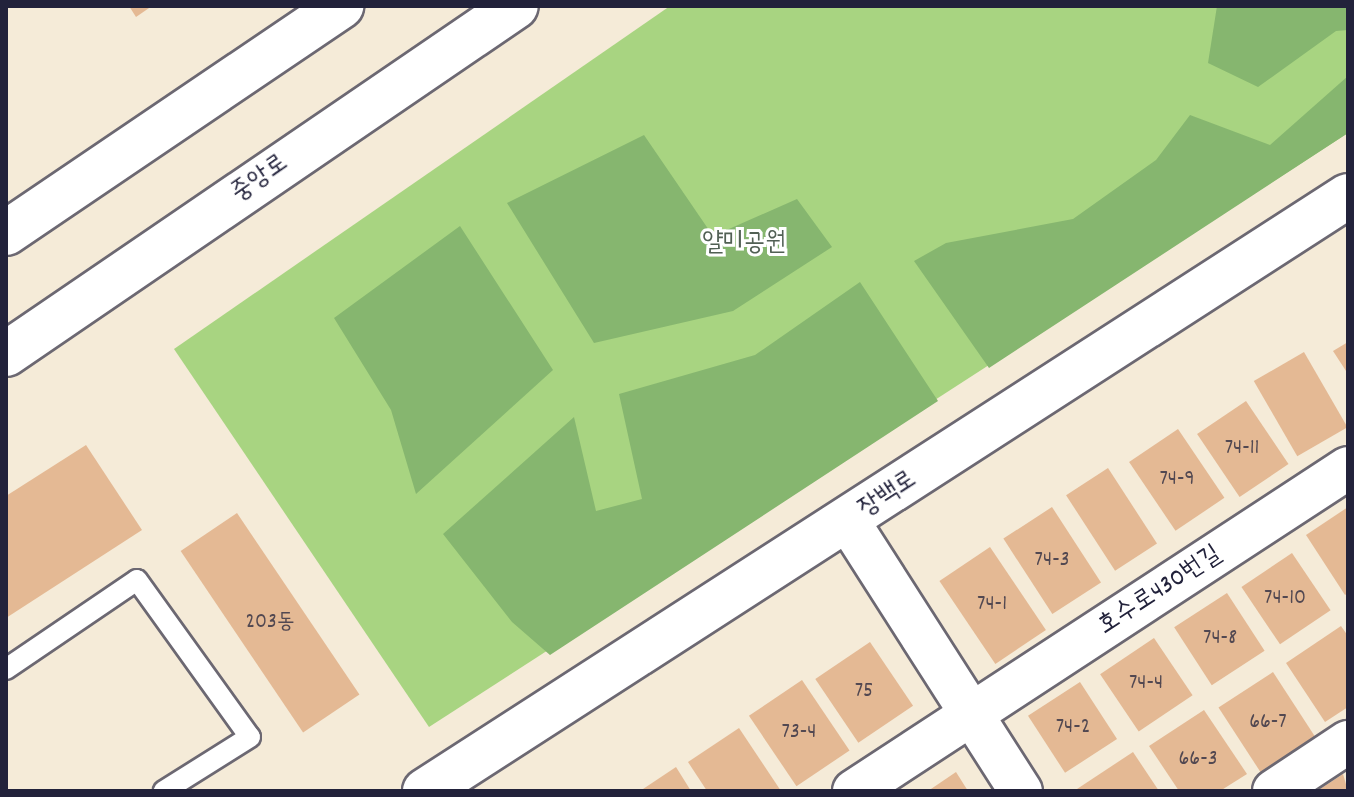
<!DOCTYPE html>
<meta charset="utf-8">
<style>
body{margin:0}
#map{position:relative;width:1354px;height:797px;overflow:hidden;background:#f5ebd8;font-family:Dekko,"Poor Story",sans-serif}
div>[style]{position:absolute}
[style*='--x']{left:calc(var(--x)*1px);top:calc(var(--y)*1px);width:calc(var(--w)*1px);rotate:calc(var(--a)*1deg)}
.green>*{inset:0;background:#a8d481}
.forest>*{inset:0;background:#86b66f}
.building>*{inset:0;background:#e4b994;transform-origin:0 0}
.roads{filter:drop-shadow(2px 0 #6c6872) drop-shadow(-2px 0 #6c6872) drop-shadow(0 2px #6c6872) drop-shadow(0 -2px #6c6872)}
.lane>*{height:20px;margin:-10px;padding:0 10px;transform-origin:10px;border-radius:10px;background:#fff}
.street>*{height:42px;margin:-21px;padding:0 21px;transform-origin:21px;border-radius:21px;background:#fff}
.secondary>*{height:44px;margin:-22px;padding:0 22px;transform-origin:22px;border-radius:22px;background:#fff}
.primary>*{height:44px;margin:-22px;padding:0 22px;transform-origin:22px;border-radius:22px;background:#fff}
span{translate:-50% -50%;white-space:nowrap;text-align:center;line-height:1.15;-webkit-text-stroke:6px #fff;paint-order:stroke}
.number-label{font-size:22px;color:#524851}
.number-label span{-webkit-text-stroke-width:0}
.street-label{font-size:26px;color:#22223b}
.park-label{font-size:26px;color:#516054}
.frame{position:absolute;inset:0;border:8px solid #22223b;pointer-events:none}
</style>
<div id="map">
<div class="green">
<i style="clip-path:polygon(670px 6px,1348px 6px,1348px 133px,429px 727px,174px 349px)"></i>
</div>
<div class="forest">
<i style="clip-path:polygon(1217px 6px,1348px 6px,1348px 30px,1336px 31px,1258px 87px,1208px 63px)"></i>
<i style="clip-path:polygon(1348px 76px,1348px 133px,989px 368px,914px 261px,946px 243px,1073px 219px,1156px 160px,1190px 115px,1270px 145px)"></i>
<i style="clip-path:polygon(644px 135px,713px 236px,797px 199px,832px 247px,733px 311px,594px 343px,507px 203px)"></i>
<i style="clip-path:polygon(460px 226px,553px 370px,416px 494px,391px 410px,334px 318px)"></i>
<i style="clip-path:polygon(860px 282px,938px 401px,550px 655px,512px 622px,443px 534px,574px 417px,596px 511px,642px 499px,619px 394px,755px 355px)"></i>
</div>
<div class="building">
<i style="clip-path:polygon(129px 6px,152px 6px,136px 17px)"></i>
<i style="clip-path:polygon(1348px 342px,1348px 374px,1333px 351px)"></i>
<i style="left:1304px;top:352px;width:87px;height:58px;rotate:60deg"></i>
<i style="left:1246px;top:401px;width:76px;height:59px;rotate:56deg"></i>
<i style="left:1178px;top:429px;width:83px;height:59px;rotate:56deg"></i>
<i style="clip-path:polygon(86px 445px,142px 530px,6px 618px,6px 496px)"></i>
<i style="left:1108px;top:468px;width:90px;height:50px;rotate:57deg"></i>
<i style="left:1052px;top:507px;width:90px;height:58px;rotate:57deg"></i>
<i style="clip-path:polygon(1348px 507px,1348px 593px,1345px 595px,1306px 535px)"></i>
<i style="left:237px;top:513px;width:219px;height:68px;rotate:56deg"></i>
<i style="left:990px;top:547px;width:100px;height:61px;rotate:56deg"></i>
<i style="left:1292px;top:553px;width:69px;height:61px;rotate:56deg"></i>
<i style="left:1227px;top:593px;width:69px;height:63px;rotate:57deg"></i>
<i style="clip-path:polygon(1341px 626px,1348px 636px,1348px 707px,1325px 722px,1286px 663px)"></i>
<i style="left:1154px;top:638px;width:69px;height:65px;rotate:56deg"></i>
<i style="left:870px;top:642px;width:77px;height:66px;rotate:56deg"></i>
<i style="left:1273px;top:672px;width:80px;height:65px;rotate:57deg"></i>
<i style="left:802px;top:680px;width:85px;height:64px;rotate:56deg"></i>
<i style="left:1080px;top:682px;width:68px;height:62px;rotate:57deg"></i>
<i style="clip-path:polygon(1204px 710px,1247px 774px,1220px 791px,1179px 791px,1149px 746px)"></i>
<i style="clip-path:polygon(739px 728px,781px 791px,707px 791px,688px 762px)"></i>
<i style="clip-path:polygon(1133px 752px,1159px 791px,1078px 791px,1077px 789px)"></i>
<i style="clip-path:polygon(676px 767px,691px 791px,640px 791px)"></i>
<i style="clip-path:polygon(956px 772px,968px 791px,928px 791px)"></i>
<i style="clip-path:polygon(1343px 774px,1348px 791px,1317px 791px)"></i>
</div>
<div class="roads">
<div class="lane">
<i style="--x:6;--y:669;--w:158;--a:-34.2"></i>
<i style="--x:137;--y:580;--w:193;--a:54.3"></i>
<i style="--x:250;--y:737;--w:102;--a:147.9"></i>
</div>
<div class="street">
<i style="--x:848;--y:521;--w:321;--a:57.4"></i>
<i style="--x:854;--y:791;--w:590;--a:-33.18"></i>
<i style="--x:1274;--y:791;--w:89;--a:-33.5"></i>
</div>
<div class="secondary">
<i style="--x:425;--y:791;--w:1098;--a:-32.81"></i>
</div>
<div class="primary">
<i style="--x:6;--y:233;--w:405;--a:-34.1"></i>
<i style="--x:6;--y:354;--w:617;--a:-34.31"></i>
</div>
</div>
<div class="number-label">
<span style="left:1242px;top:449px">74-11</span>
<span style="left:1177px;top:480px">74-9</span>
<span style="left:1052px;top:561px">74-3</span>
<span style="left:1285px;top:599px">74-10</span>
<span style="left:992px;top:605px">74-1</span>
<span style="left:270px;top:623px">203동</span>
<span style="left:1220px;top:639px">74-8</span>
<span style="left:1146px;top:684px">74-4</span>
<span style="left:864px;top:692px">75</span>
<span style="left:1268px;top:723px">66-7</span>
<span style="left:1073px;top:728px">74-2</span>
<span style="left:799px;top:733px">73-4</span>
<span style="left:1198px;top:760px">66-3</span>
</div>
<div class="street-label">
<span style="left:260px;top:179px;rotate:-35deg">중앙로</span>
<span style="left:888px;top:495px;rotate:-33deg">장백로</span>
<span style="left:1160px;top:591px;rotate:-33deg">호수로430번길</span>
</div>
<div class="park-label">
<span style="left:744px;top:244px">얄미공원</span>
</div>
<div class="frame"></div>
</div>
